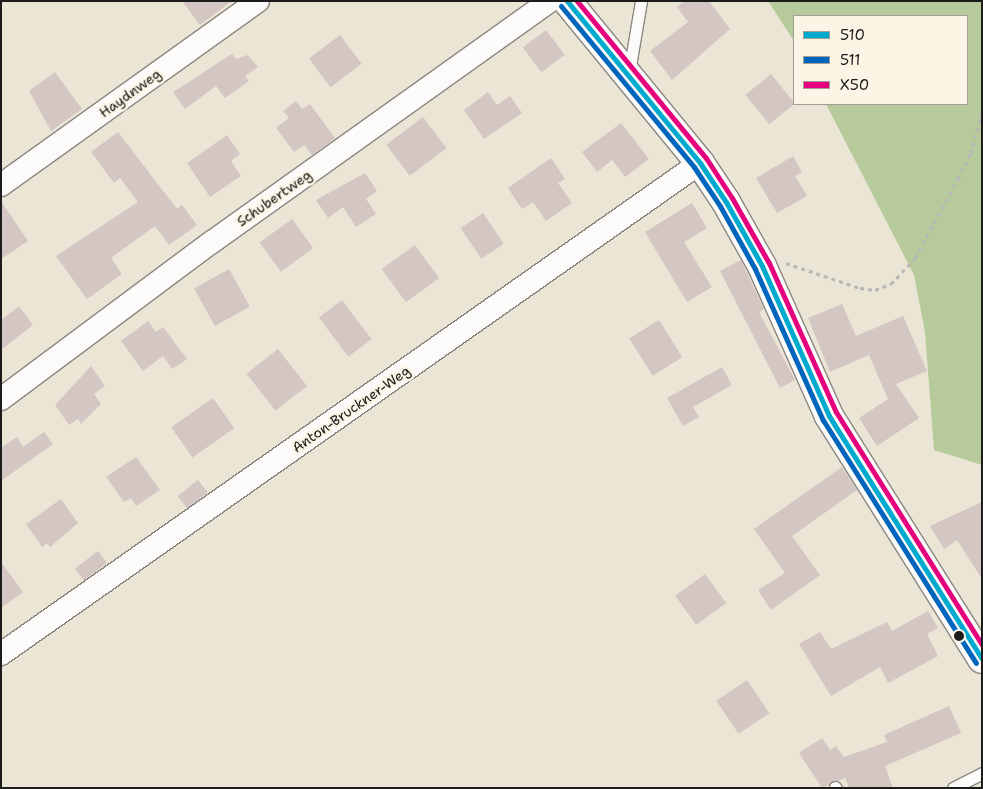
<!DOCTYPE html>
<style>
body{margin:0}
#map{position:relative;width:983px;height:789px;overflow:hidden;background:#ebe5d6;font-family:"Shantell Sans",sans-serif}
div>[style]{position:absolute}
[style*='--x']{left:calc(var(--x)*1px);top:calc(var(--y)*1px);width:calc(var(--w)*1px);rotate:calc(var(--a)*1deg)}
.forest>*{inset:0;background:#b6ca9b}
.building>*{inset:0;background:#d3c6c3;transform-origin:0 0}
.path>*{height:3px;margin-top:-1.5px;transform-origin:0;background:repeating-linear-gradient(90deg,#b9b8b6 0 4px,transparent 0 8px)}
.roads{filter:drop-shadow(1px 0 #8a8780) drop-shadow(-1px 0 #8a8780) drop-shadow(0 1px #8a8780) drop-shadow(0 -1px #8a8780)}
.lane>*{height:11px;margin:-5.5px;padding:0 5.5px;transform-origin:5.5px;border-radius:5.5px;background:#fcfbf9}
.street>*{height:22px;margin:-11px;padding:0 11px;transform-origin:11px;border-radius:11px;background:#fcfbf9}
.secondary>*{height:28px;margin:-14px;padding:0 14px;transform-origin:14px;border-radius:14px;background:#fcfbf9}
.bus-1>*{height:5px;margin:-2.5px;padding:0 2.5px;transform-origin:2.5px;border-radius:2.5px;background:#00a9ce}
.bus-2>*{height:5px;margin:-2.5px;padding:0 2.5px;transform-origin:2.5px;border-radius:2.5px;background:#0065bd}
.bus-3>*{height:5px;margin:-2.5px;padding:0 2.5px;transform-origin:2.5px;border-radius:2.5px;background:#e5007d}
.dots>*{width:14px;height:14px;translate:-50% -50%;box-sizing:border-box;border:2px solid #fcf5e5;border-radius:50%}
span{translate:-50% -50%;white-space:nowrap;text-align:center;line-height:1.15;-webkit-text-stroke:5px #fcf5e5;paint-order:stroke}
.street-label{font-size:14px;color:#1c1c1c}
.frame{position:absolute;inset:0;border:2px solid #1c1c1c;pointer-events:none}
.legend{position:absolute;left:793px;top:15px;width:175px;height:90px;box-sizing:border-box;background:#fcf5e5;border:1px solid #a29e95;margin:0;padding:6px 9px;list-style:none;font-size:15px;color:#1c1c1c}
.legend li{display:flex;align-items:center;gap:10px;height:25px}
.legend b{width:25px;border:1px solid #a29e95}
</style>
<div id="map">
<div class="forest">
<i style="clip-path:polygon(768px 1px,982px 1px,982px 465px,934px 450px,925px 332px,914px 275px,826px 104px,967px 104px,967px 16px,794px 16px,794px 41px)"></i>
</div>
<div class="building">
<i style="clip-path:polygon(182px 1px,232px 1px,200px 25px)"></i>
<i style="clip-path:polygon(684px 1px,709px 1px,730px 29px,672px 80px,650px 51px,688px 22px,677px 7px)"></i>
<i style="left:546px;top:30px;width:31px;height:29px;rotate:53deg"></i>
<i style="left:340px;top:35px;width:36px;height:39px;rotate:53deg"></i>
<i style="clip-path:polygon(232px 54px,236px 59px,248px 55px,258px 67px,245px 76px,249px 81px,225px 98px,216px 86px,185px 109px,173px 92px)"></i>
<i style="clip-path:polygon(55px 72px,82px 109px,51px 131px,29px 91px)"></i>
<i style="left:771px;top:74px;width:38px;height:33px;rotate:51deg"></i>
<i style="clip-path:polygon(488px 92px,497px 105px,510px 96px,522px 113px,484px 139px,464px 110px)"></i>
<i style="clip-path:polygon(296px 101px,302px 109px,310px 104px,335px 138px,312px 155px,305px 145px,294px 152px,276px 128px,289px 118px,283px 111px)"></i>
<i style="left:423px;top:117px;width:39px;height:46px;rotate:53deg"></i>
<i style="clip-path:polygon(621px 123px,649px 159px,625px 177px,612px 160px,597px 172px,582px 152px)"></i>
<i style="clip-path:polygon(118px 132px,177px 209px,182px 205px,197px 225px,169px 245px,155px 226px,111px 258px,122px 274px,87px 299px,56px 256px,138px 202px,120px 178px,114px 183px,91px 152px)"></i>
<i style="clip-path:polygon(227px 135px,240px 154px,231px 161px,241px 176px,210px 197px,187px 163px)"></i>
<i style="clip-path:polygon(793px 156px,802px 172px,795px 176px,807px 196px,777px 213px,756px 178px)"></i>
<i style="clip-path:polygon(551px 158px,565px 179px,558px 183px,572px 203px,546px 221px,533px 202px,522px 209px,508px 188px)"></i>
<i style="clip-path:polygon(365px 173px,377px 191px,366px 199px,376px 214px,356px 227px,343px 207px,328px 218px,316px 200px)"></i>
<i style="clip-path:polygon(1px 201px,28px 241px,1px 259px)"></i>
<i style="clip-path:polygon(692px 203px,707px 228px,684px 242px,712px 287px,687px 302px,645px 232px)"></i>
<i style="left:483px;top:213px;width:37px;height:27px;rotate:56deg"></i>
<i style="left:292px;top:219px;width:36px;height:40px;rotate:54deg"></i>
<i style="left:415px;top:245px;width:41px;height:41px;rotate:54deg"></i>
<i style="clip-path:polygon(741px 260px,764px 309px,759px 312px,795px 380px,780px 388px,720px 271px)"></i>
<i style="left:229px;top:269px;width:43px;height:40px;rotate:61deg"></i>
<i style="left:342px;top:300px;width:49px;height:29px;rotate:53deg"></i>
<i style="clip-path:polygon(842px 304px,856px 336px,903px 316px,927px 371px,896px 384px,919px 418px,877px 446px,859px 418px,888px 399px,869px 355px,830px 372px,808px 318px)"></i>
<i style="clip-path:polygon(19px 306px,33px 325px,1px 350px,1px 320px)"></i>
<i style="left:659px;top:320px;width:44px;height:35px;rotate:58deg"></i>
<i style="clip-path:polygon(148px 321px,156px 332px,163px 327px,187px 359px,172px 369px,163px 356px,143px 371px,121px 341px)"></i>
<i style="left:278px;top:349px;width:47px;height:40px;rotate:52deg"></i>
<i style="clip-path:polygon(91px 366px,105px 386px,94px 394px,101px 404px,81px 424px,78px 419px,69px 425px,55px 405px)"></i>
<i style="clip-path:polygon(722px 367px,732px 385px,693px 407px,699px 417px,683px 426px,667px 398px)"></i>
<i style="left:213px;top:398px;width:37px;height:51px;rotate:55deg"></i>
<i style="clip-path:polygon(44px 432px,53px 444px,1px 481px,1px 448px,17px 437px,23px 447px)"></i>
<i style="clip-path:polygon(136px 457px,160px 490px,136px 506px,131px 498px,124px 502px,106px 477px)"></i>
<i style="clip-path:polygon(842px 467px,857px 490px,792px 536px,820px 575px,771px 610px,758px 590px,785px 573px,754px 529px)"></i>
<i style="left:198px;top:480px;width:16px;height:26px;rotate:52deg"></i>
<i style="clip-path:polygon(61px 499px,78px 523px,50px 547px,47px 543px,42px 547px,26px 524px)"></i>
<i style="clip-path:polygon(982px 502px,982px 579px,957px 540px,944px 549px,930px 526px)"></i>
<i style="left:98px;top:551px;width:15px;height:29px;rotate:53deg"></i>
<i style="clip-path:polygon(1px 562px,23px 592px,1px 608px)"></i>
<i style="left:705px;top:574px;width:36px;height:37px;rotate:54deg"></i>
<i style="clip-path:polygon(928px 611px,938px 628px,927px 634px,938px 656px,888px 683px,880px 667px,831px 696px,799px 644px,820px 632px,831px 649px,887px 622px,892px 631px)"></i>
<i style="left:747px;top:680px;width:40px;height:37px;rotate:56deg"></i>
<i style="clip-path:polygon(949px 706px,961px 733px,885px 766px,893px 788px,849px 788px,845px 778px,822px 788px,799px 753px,822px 738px,830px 750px,836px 746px,844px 757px,887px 742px,884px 735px)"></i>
</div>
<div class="path">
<i style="--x:786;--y:263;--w:78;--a:18.7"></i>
<i style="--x:860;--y:288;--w:15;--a:8"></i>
<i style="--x:875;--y:290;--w:17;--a:-21"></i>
<i style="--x:891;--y:284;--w:35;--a:-47"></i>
<i style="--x:915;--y:258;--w:90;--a:-61.4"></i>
<i style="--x:958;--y:179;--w:28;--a:-63"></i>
<i style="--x:971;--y:154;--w:44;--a:-75.7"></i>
</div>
<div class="roads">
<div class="lane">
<i style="--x:629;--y:72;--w:72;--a:-80.4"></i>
<i style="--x:835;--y:787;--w:1;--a:45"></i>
<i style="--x:953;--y:788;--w:33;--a:-27"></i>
</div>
<div class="street">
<i style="--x:1;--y:185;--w:316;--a:-35.6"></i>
<i style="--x:1;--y:399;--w:263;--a:-36.7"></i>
<i style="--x:212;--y:242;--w:415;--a:-35.5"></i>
<i style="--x:1;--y:654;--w:854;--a:-35.09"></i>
</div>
<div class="secondary">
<i style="--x:567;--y:1;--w:210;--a:50.6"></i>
<i style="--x:700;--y:163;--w:47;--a:56.3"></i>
<i style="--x:726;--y:202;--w:73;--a:60.6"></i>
<i style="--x:762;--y:266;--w:164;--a:65.9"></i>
<i style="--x:829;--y:416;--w:287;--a:57.8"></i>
</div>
</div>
<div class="bus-1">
<i style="--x:567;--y:1;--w:210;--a:50.6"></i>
<i style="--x:700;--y:163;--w:47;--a:56.3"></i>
<i style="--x:726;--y:202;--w:73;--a:60.6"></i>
<i style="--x:762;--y:266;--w:164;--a:65.9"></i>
<i style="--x:829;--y:416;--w:287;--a:57.8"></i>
</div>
<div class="bus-2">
<i style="--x:561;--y:6;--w:209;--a:50.4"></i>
<i style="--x:694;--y:167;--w:47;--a:56.3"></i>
<i style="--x:720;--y:206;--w:72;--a:60.9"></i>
<i style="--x:755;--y:269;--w:166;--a:65.8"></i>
<i style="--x:823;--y:420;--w:287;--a:57.8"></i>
</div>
<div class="bus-3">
<i style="--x:577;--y:1;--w:203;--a:50.6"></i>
<i style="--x:706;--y:158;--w:48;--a:57"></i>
<i style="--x:732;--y:198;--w:75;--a:60.4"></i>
<i style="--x:769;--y:263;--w:163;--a:65.8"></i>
<i style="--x:836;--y:412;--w:275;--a:57.9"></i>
</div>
<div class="dots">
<i style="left:959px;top:636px;background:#1c1c1c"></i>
</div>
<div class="street-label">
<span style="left:130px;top:93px;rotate:-36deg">Haydnweg</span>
<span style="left:274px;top:198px;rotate:-35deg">Schubertweg</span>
<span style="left:351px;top:409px;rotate:-35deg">Anton-Bruckner-Weg</span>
</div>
<div class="frame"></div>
<ul class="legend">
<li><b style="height:6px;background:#00a9ce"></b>510</li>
<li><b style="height:6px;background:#0065bd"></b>511</li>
<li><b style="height:6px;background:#e5007d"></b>X50</li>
</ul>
</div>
